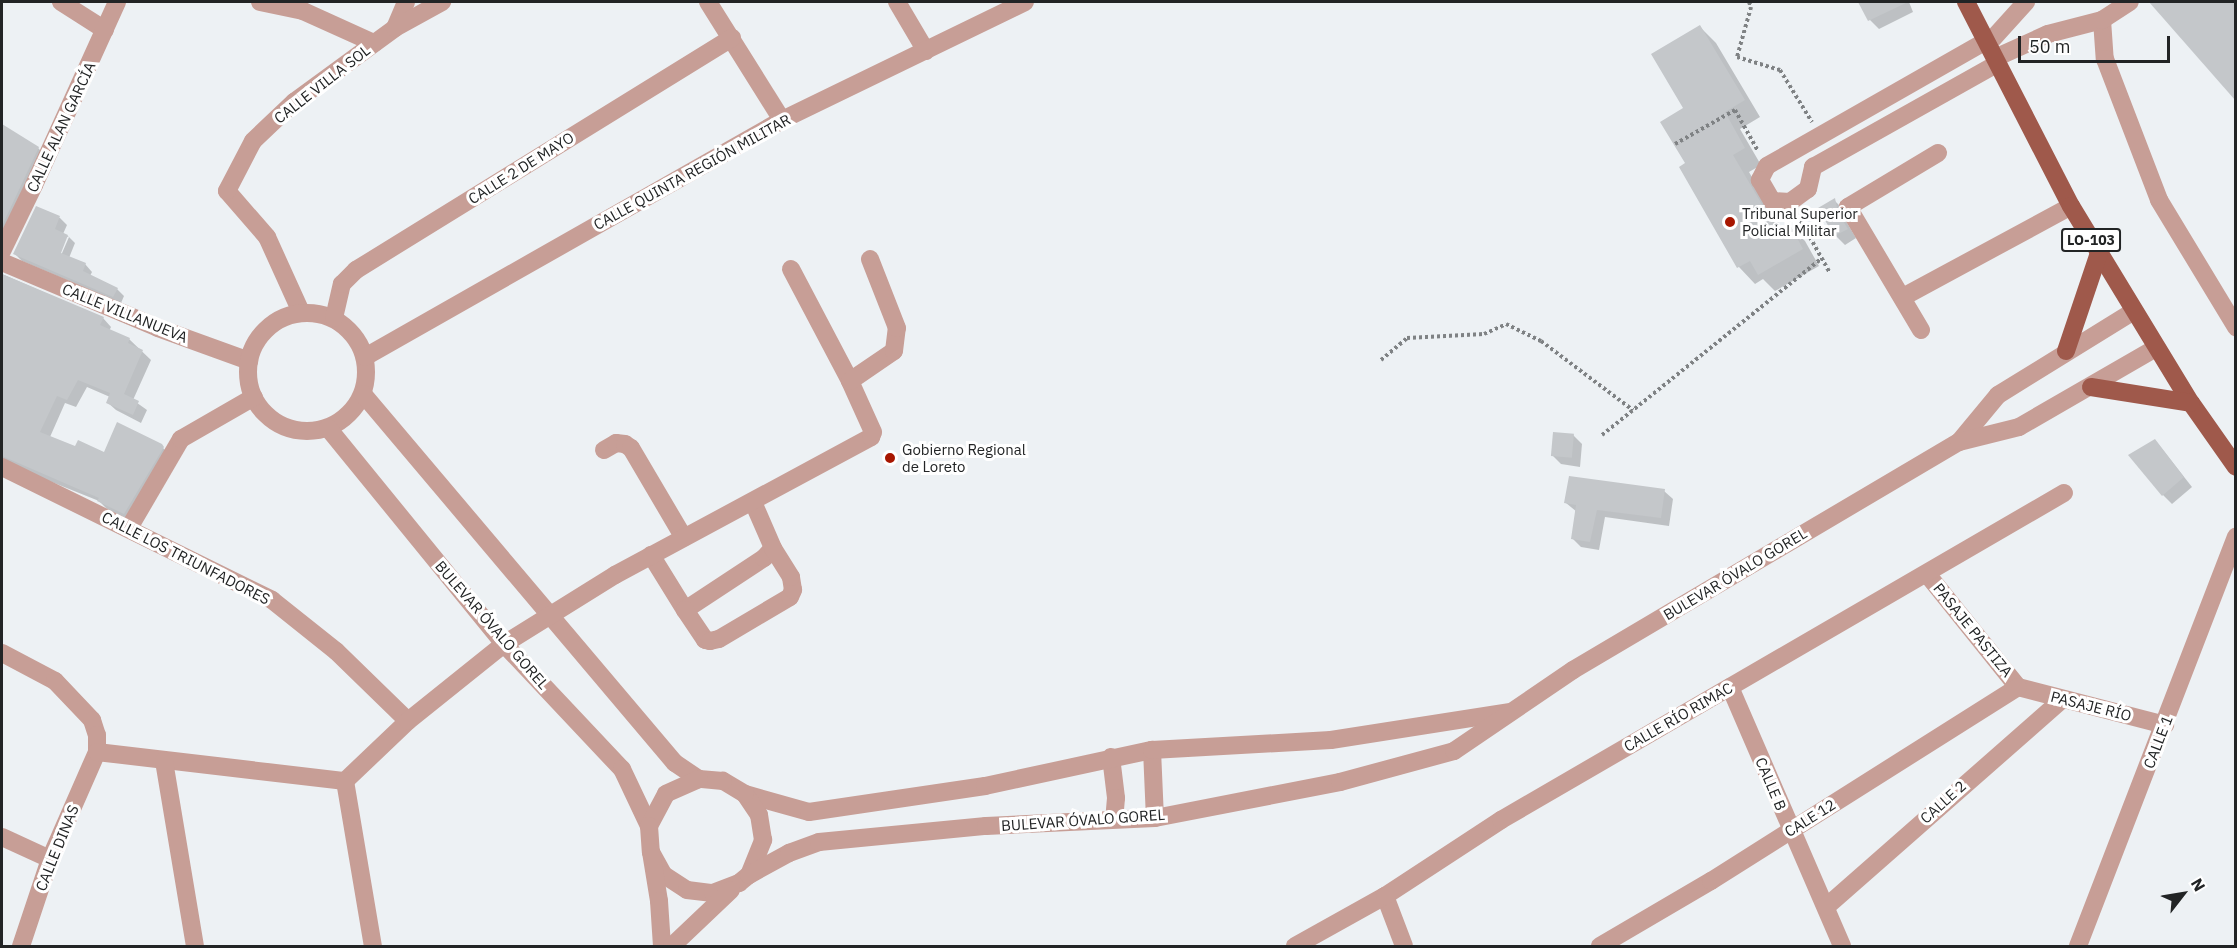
<!DOCTYPE html>
<meta charset="utf-8">
<style>
body{margin:0}
#map{position:relative;width:2237px;height:948px;overflow:hidden;background:#edf1f4;font-family:"IBM Plex Sans",sans-serif}
div>[style]{position:absolute}
[style*='--x']{left:calc(var(--x)*1px);top:calc(var(--y)*1px);width:calc(var(--w)*1px);rotate:calc(var(--a)*1deg)}
.shadow>*{inset:0;background:#0003}
.building>*{inset:0;background:#c4c7ca;transform-origin:0 0}
.path>*{height:4px;margin-top:-2px;transform-origin:0;background:repeating-linear-gradient(90deg,#7f8284 0 3px,transparent 0 6px)}
.minor>*{height:18px;margin:-9px;padding:0 9px;transform-origin:9px;border-radius:9px;background:#c79e96}
.minor>.ring{margin:-9px;padding:0;box-sizing:content-box;background:none;border:18px solid #c79e96;border-radius:50%}
.major>*{height:18px;margin:-9px;padding:0 9px;transform-origin:9px;border-radius:9px;background:#9f594b}
.dots>*{width:16px;height:16px;translate:-50% -50%;box-sizing:border-box;border:3px solid #fff;border-radius:50%}
span{translate:-50% -50%;white-space:nowrap;text-align:center;line-height:1.15;-webkit-text-stroke:6px #fff;paint-order:stroke}
.shield-label span{padding:2px 4px;background:#fff;border:2px solid;border-radius:4px;-webkit-text-stroke-width:0}
.shield-label{font-size:14px;color:#222425;font-weight:700}
.street-label{font-size:15px;color:#222425}
.poi-label{font-size:15px;color:#222425}
.left{translate:0 -50%;text-align:left}
.frame{position:absolute;inset:0;border:3px solid #222425;pointer-events:none}
.north{position:absolute;left:2153px;top:864px;width:60px;height:60px;-webkit-text-stroke:4px #fff;paint-order:stroke;rotate:59deg;font-size:16px;font-weight:700;line-height:24px;text-align:center;color:#222425}
.north::after{content:'';display:block;margin:auto;width:21px;height:27px;background:#222425;clip-path:polygon(50% 0,100% 100%,50% 72%,0 100%)}
.scale{position:absolute;left:2018px;top:36px;width:152px;height:27px;box-sizing:border-box;border:3px solid #222425;border-top:0;padding-left:8px;font-size:18px;line-height:21px;white-space:nowrap;color:#222425;-webkit-text-stroke:4px #fff;paint-order:stroke}
</style>
<div id="map">
<div class="shadow">
<i style="clip-path:polygon(1860px 2px,1909px 2px,1913px 12px,1879px 29px,1870px 20px)"></i>
<i style="clip-path:polygon(2151px 2px,2236px 2px,2236px 98px)"></i>
<i style="clip-path:polygon(1700px 27px,1716px 43px,1760px 117px,1740px 129px,1761px 165px,1749px 172px,1782px 229px,1788px 225px,1805px 241px,1819px 266px,1775px 291px,1763px 279px,1755px 284px,1739px 267px,1681px 167px,1687px 163px,1685px 109px)"></i>
<i style="clip-path:polygon(2px 126px,38px 148px,46px 156px,2px 251px)"></i>
<i style="clip-path:polygon(1834px 200px,1843px 209px,1847px 223px,1856px 238px,1845px 245px,1835px 235px,1820px 209px)"></i>
<i style="clip-path:polygon(37px 208px,60px 218px,67px 225px,63px 234px,69px 237px,66px 237px,57px 259px,59px 260px,69px 237px,75px 243px,69px 258px,85px 264px,92px 272px,90px 276px,117px 289px,124px 296px,121px 303px,22px 261px,15px 254px)"></i>
<i style="clip-path:polygon(2px 274px,103px 318px,111px 327px,109px 331px,129px 339px,151px 360px,133px 400px,147px 410px,141px 423px,116px 410px,107px 402px,110px 397px,87px 387px,76px 407px,65px 403px,50px 437px,76px 448px,104px 454px,163px 448px,171px 456px,132px 522px,107px 509px,99px 501px,2px 462px)"></i>
<i style="clip-path:polygon(1573px 435px,1582px 444px,1580px 467px,1561px 464px,1552px 455px)"></i>
<i style="clip-path:polygon(2155px 440px,2192px 487px,2172px 504px,2163px 495px)"></i>
<i style="clip-path:polygon(1664px 491px,1673px 499px,1669px 526px,1605px 517px,1599px 550px,1581px 547px,1572px 538px,1577px 512px,1566px 503px)"></i>
</div>
<div class="building">
<i style="clip-path:polygon(1858px 2px,1908px 2px,1868px 21px)"></i>
<i style="clip-path:polygon(2149px 2px,2235px 2px,2235px 100px)"></i>
<i style="clip-path:polygon(1700px 25px,1745px 100px,1725px 112px,1745px 148px,1733px 155px,1777px 230px,1789px 223px,1803px 249px,1758px 275px,1750px 261px,1737px 268px,1679px 167px,1685px 163px,1660px 122px,1683px 108px,1651px 54px)"></i>
<i style="clip-path:polygon(2px 124px,39px 147px,2px 226px)"></i>
<i style="clip-path:polygon(1835px 198px,1838px 213px,1848px 229px,1834px 236px,1818px 208px)"></i>
<i style="clip-path:polygon(36px 206px,60px 216px,55px 229px,68px 235px,61px 253px,86px 263px,83px 271px,118px 288px,113px 297px,13px 254px)"></i>
<i style="clip-path:polygon(2px 274px,104px 317px,100px 325px,130px 338px,128px 343px,143px 350px,124px 394px,139px 401px,133px 415px,106px 403px,110px 393px,78px 380px,67px 400px,57px 396px,40px 432px,75px 446px,78px 440px,104px 452px,117px 422px,162px 444px,164px 447px,124px 514px,97px 501px,99px 498px,2px 456px)"></i>
<i style="left:1553px;top:432px;width:21px;height:24px;rotate:5deg"></i>
<i style="clip-path:polygon(2155px 439px,2184px 477px,2162px 496px,2128px 455px)"></i>
<i style="clip-path:polygon(1569px 476px,1665px 489px,1661px 518px,1597px 510px,1590px 542px,1571px 539px,1576px 505px,1564px 503px)"></i>
</div>
<div class="path">
<i style="--x:1749;--y:2;--w:5;--a:68"></i>
<i style="--x:1751;--y:7;--w:52;--a:105.6"></i>
<i style="--x:1737;--y:57;--w:45;--a:16.8"></i>
<i style="--x:1780;--y:70;--w:61;--a:58.4"></i>
<i style="--x:1675;--y:144;--w:69;--a:-29.5"></i>
<i style="--x:1735;--y:110;--w:47;--a:60.7"></i>
<i style="--x:1798;--y:216;--w:65;--a:60.7"></i>
<i style="--x:1381;--y:360;--w:34;--a:-40"></i>
<i style="--x:1407;--y:338;--w:77;--a:-3"></i>
<i style="--x:1484;--y:334;--w:24;--a:-24"></i>
<i style="--x:1506;--y:324;--w:39;--a:26"></i>
<i style="--x:1541;--y:341;--w:115;--a:36.9"></i>
<i style="--x:1602;--y:435;--w:281;--a:-38.8"></i>
</div>
<div class="minor">
<i style="--x:61;--y:2;--w:52;--a:32.5"></i>
<i style="--x:260;--y:2;--w:44;--a:11.8"></i>
<i style="--x:303;--y:11;--w:78;--a:24.3"></i>
<i style="--x:708;--y:2;--w:139;--a:57.9"></i>
<i style="--x:897;--y:2;--w:57;--a:59.4"></i>
<i style="--x:2102;--y:20;--w:39;--a:86"></i>
<i style="--x:2105;--y:59;--w:151;--a:69"></i>
<i style="--x:2159;--y:200;--w:149;--a:58.8"></i>
<i style="--x:395;--y:28;--w:28;--a:-67"></i>
<i style="--x:1986;--y:41;--w:252;--a:150.3"></i>
<i style="--x:1767;--y:166;--w:16;--a:117"></i>
<i style="--x:1760;--y:180;--w:24;--a:60"></i>
<i style="--x:1772;--y:201;--w:18;--a:3"></i>
<i style="--x:1790;--y:202;--w:22;--a:-36"></i>
<i style="--x:1808;--y:189;--w:23;--a:-77"></i>
<i style="--x:1813;--y:167;--w:212;--a:-29.3"></i>
<i style="--x:1988;--y:44;--w:57;--a:-47.9"></i>
<i style="--x:1995;--y:58;--w:58;--a:-24.4"></i>
<i style="--x:2048;--y:34;--w:56;--a:-14.5"></i>
<i style="--x:2102;--y:20;--w:33;--a:-33"></i>
<i style="--x:2;--y:251;--w:73;--a:-64.1"></i>
<i style="--x:34;--y:185;--w:201;--a:-65.6"></i>
<i style="--x:2;--y:262;--w:169;--a:22.9"></i>
<i style="--x:158;--y:328;--w:97;--a:19.9"></i>
<i style="--x:791;--y:269;--w:127;--a:62.2"></i>
<i style="--x:1903;--y:297;--w:191;--a:-28.4"></i>
<i style="--x:301;--y:312;--w:82;--a:-114.4"></i>
<i style="--x:267;--y:237;--w:61;--a:-131"></i>
<i style="--x:227;--y:191;--w:56;--a:-62.5"></i>
<i style="--x:253;--y:141;--w:57;--a:-43.6"></i>
<i style="--x:294;--y:102;--w:125;--a:-36.2"></i>
<i style="--x:395;--y:28;--w:54;--a:-29"></i>
<i class="ring" style="left:248px;top:313px;width:100px;height:100px"></i>
<i style="--x:334;--y:318;--w:35;--a:-77"></i>
<i style="--x:342;--y:284;--w:20;--a:-45"></i>
<i style="--x:356;--y:270;--w:442;--a:-31.7"></i>
<i style="--x:1921;--y:330;--w:143;--a:-120.7"></i>
<i style="--x:1848;--y:207;--w:105;--a:-31"></i>
<i style="--x:365;--y:357;--w:480;--a:-29.6"></i>
<i style="--x:782;--y:120;--w:270;--a:-25.9"></i>
<i style="--x:363;--y:394;--w:483;--a:49.8"></i>
<i style="--x:675;--y:763;--w:29;--a:34"></i>
<i style="--x:328;--y:428;--w:279;--a:50.8"></i>
<i style="--x:504;--y:644;--w:172;--a:46.7"></i>
<i style="--x:622;--y:769;--w:63;--a:64.7"></i>
<i style="--x:1959;--y:442;--w:61;--a:-50.3"></i>
<i style="--x:1998;--y:395;--w:160;--a:-31.7"></i>
<i style="--x:604;--y:450;--w:14;--a:-30"></i>
<i style="--x:616;--y:443;--w:9;--a:6"></i>
<i style="--x:625;--y:444;--w:7;--a:34"></i>
<i style="--x:631;--y:448;--w:104;--a:59.5"></i>
<i style="--x:2;--y:467;--w:301;--a:26.2"></i>
<i style="--x:272;--y:600;--w:82;--a:38.6"></i>
<i style="--x:336;--y:651;--w:100;--a:44.2"></i>
<i style="--x:129;--y:528;--w:103;--a:-59.7"></i>
<i style="--x:181;--y:439;--w:84;--a:-29.9"></i>
<i style="--x:651;--y:555;--w:65;--a:58.3"></i>
<i style="--x:685;--y:610;--w:95;--a:-33.4"></i>
<i style="--x:764;--y:558;--w:13;--a:-48"></i>
<i style="--x:773;--y:548;--w:50;--a:-113.5"></i>
<i style="--x:1927;--y:574;--w:145;--a:51.2"></i>
<i style="--x:685;--y:610;--w:36;--a:56"></i>
<i style="--x:705;--y:640;--w:5;--a:11"></i>
<i style="--x:710;--y:641;--w:9;--a:-13"></i>
<i style="--x:719;--y:639;--w:82;--a:-30.6"></i>
<i style="--x:790;--y:597;--w:8;--a:-67"></i>
<i style="--x:793;--y:590;--w:13;--a:-99"></i>
<i style="--x:791;--y:577;--w:34;--a:-122"></i>
<i style="--x:2;--y:653;--w:60;--a:27.8"></i>
<i style="--x:55;--y:681;--w:54;--a:46.5"></i>
<i style="--x:92;--y:720;--w:16;--a:72"></i>
<i style="--x:97;--y:735;--w:17;--a:90"></i>
<i style="--x:97;--y:752;--w:117;--a:113.7"></i>
<i style="--x:50;--y:859;--w:92;--a:108.4"></i>
<i style="--x:1730;--y:687;--w:282;--a:66.6"></i>
<i style="--x:2018;--y:687;--w:152;--a:14.5"></i>
<i style="--x:1152;--y:750;--w:68;--a:87.5"></i>
<i style="--x:97;--y:752;--w:250;--a:6.7"></i>
<i style="--x:345;--y:781;--w:87;--a:-43.6"></i>
<i style="--x:408;--y:721;--w:123;--a:-38.7"></i>
<i style="--x:504;--y:644;--w:131;--a:-31.9"></i>
<i style="--x:615;--y:575;--w:291;--a:-28.3"></i>
<i style="--x:871;--y:437;--w:5;--a:-68"></i>
<i style="--x:873;--y:432;--w:56;--a:-114.3"></i>
<i style="--x:850;--y:381;--w:53;--a:-34.3"></i>
<i style="--x:894;--y:351;--w:23;--a:-83"></i>
<i style="--x:897;--y:328;--w:74;--a:-111.4"></i>
<i style="--x:1111;--y:757;--w:41;--a:83"></i>
<i style="--x:1116;--y:798;--w:21;--a:95"></i>
<i style="--x:164;--y:761;--w:188;--a:80.5"></i>
<i style="--x:345;--y:781;--w:167;--a:80.4"></i>
<i style="--x:745;--y:794;--w:66;--a:15.7"></i>
<i style="--x:809;--y:812;--w:178;--a:-8.4"></i>
<i style="--x:985;--y:786;--w:171;--a:-12.2"></i>
<i style="--x:1152;--y:750;--w:179;--a:-3.2"></i>
<i style="--x:1331;--y:740;--w:180;--a:-8.9"></i>
<i style="--x:2;--y:837;--w:53;--a:24.6"></i>
<i style="--x:651;--y:852;--w:26;--a:61"></i>
<i style="--x:664;--y:875;--w:27;--a:33"></i>
<i style="--x:687;--y:890;--w:26;--a:7"></i>
<i style="--x:713;--y:893;--w:28;--a:-21"></i>
<i style="--x:739;--y:883;--w:13;--a:-39"></i>
<i style="--x:749;--y:875;--w:38;--a:-68"></i>
<i style="--x:763;--y:840;--w:25;--a:-99"></i>
<i style="--x:759;--y:815;--w:25;--a:-124"></i>
<i style="--x:745;--y:794;--w:26;--a:-149"></i>
<i style="--x:723;--y:781;--w:24;--a:-175"></i>
<i style="--x:699;--y:779;--w:36;--a:156"></i>
<i style="--x:666;--y:794;--w:36;--a:118"></i>
<i style="--x:649;--y:826;--w:26;--a:86"></i>
<i style="--x:651;--y:852;--w:50;--a:80.7"></i>
<i style="--x:659;--y:901;--w:45;--a:86.2"></i>
<i style="--x:749;--y:875;--w:46;--a:-28.8"></i>
<i style="--x:789;--y:853;--w:32;--a:-20"></i>
<i style="--x:819;--y:842;--w:168;--a:-5.5"></i>
<i style="--x:986;--y:826;--w:169;--a:-2.7"></i>
<i style="--x:1155;--y:818;--w:188;--a:-11"></i>
<i style="--x:1340;--y:782;--w:118;--a:-15.2"></i>
<i style="--x:1454;--y:751;--w:144;--a:-34.2"></i>
<i style="--x:1573;--y:670;--w:448;--a:-30.6"></i>
<i style="--x:1959;--y:442;--w:62;--a:-14"></i>
<i style="--x:2019;--y:427;--w:158;--a:-30"></i>
<i style="--x:1385;--y:896;--w:53;--a:69.2"></i>
<i style="--x:1826;--y:907;--w:315;--a:-41.3"></i>
<i style="--x:672;--y:946;--w:81;--a:-43.5"></i>
<i style="--x:1295;--y:946;--w:103;--a:-29.1"></i>
<i style="--x:1385;--y:896;--w:139;--a:-33.2"></i>
<i style="--x:1501;--y:820;--w:651;--a:-30.15"></i>
<i style="--x:1600;--y:946;--w:129;--a:-30.4"></i>
<i style="--x:1711;--y:881;--w:363;--a:-32.3"></i>
<i style="--x:2078;--y:946;--w:439;--a:-68.9"></i>
</div>
<div class="major">
<i style="--x:1966;--y:2;--w:229;--a:62.8"></i>
<i style="--x:2071;--y:206;--w:231;--a:58.7"></i>
<i style="--x:2191;--y:403;--w:78;--a:54.9"></i>
<i style="--x:2066;--y:351;--w:103;--a:-71.4"></i>
<i style="--x:2091;--y:387;--w:101;--a:9.1"></i>
</div>
<div class="dots">
<i style="left:1730px;top:222px;background:#a71600"></i>
<i style="left:890px;top:458px;background:#a71600"></i>
</div>
<div class="shield-label">
<span style="left:2091px;top:240px">LO-103</span>
</div>
<div class="street-label">
<span style="left:322px;top:84px;rotate:-38deg">CALLE VILLA SOL</span>
<span style="left:61px;top:127px;rotate:-65deg">CALLE ALAN GARCÍA</span>
<span style="left:521px;top:168px;rotate:-32deg">CALLE 2 DE MAYO</span>
<span style="left:692px;top:172px;rotate:-29deg">CALLE QUINTA REGIÓN MILITAR</span>
<span style="left:125px;top:313px;rotate:22deg">CALLE VILLANUEVA</span>
<span style="left:186px;top:558px;rotate:27deg">CALLE LOS TRIUNFADORES</span>
<span style="left:1735px;top:574px;rotate:-31deg">BULEVAR ÓVALO GOREL</span>
<span style="left:492px;top:625px;rotate:49deg">BULEVAR ÓVALO GOREL</span>
<span style="left:1973px;top:630px;rotate:51deg">PASAJE PASTIZA</span>
<span style="left:2091px;top:706px;rotate:14deg">PASAJE RÍO</span>
<span style="left:1678px;top:717px;rotate:-30deg">CALLE RÍO RIMAC</span>
<span style="left:2158px;top:742px;rotate:-69deg">CALLE 1</span>
<span style="left:1771px;top:784px;rotate:67deg">CALLE B</span>
<span style="left:1943px;top:802px;rotate:-42deg">CALLE 2</span>
<span style="left:1810px;top:818px;rotate:-32deg">CALE 12</span>
<span style="left:1083px;top:820px;rotate:-4deg">BULEVAR ÓVALO GOREL</span>
<span style="left:57px;top:848px;rotate:-68deg">CALLE DINAS</span>
</div>
<div class="poi-label">
<span class="left" style="left:1742px;top:222px">Tribunal Superior<br>Policial Militar</span>
<span class="left" style="left:902px;top:458px">Gobierno Regional<br>de Loreto</span>
</div>
<div class="frame"></div>
<div class="north">N</div>
<div class="scale">50 m</div>
</div>
